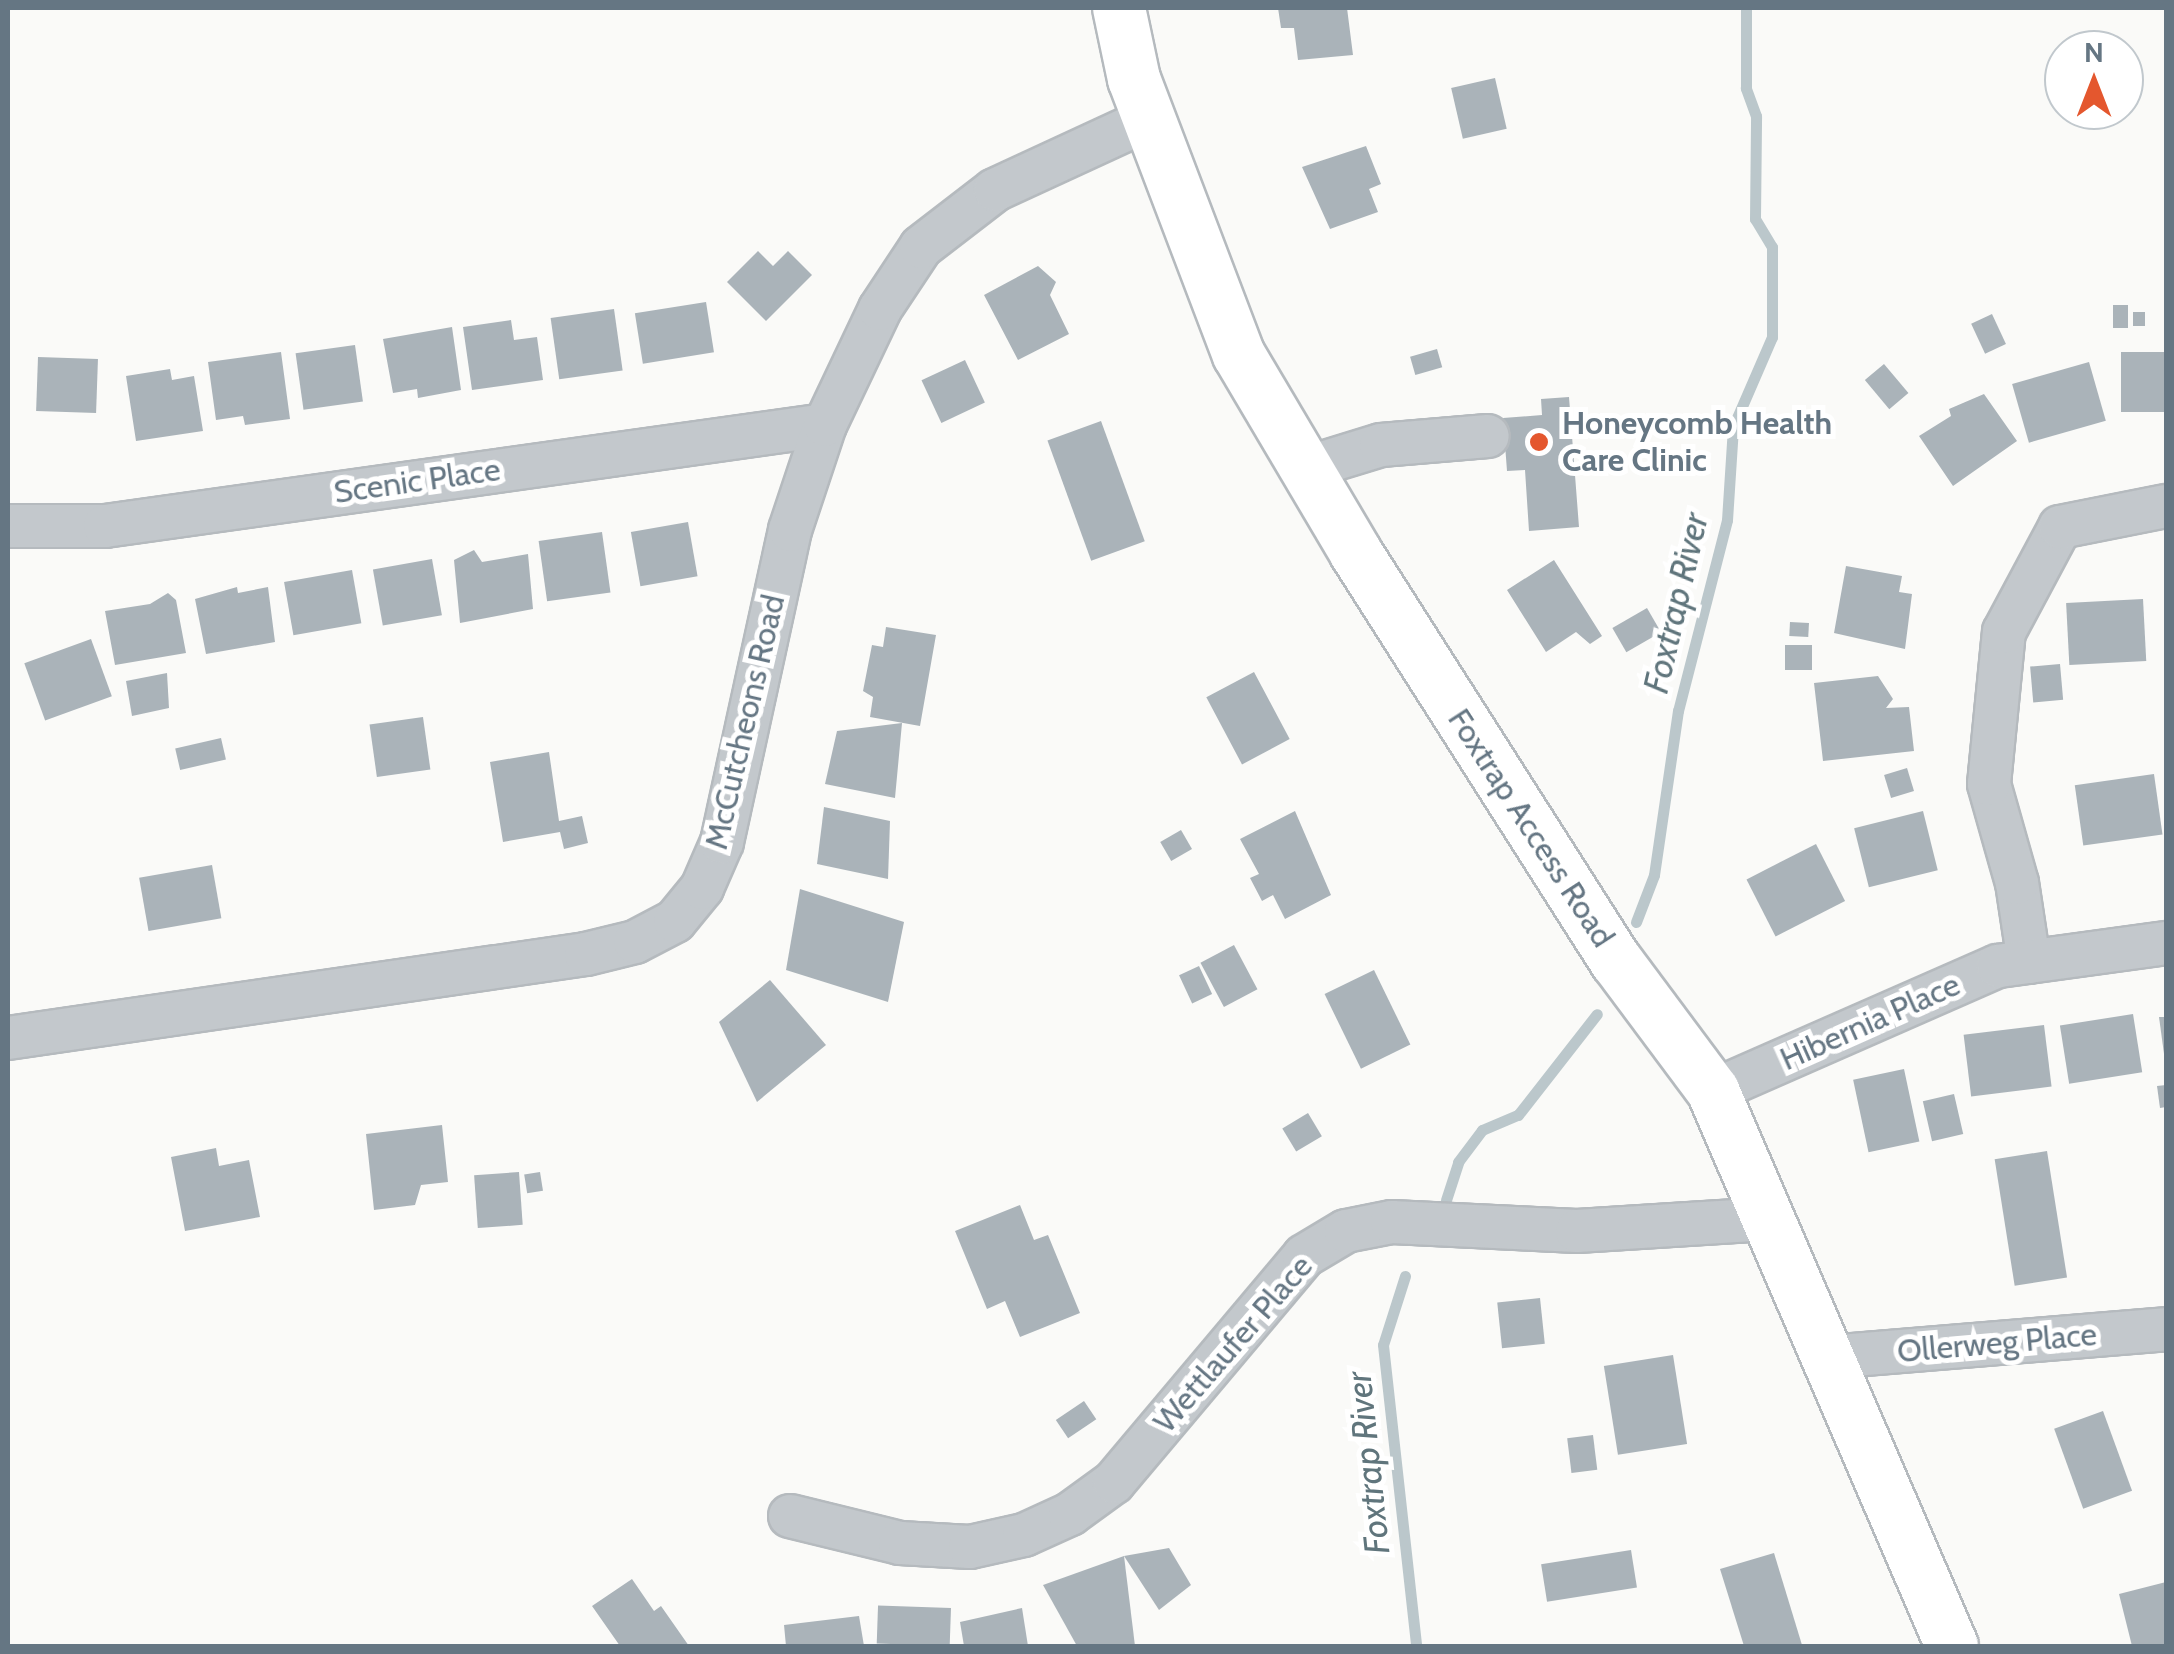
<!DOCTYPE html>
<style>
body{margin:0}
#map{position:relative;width:2174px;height:1654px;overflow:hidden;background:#fafaf8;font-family:Cabin,sans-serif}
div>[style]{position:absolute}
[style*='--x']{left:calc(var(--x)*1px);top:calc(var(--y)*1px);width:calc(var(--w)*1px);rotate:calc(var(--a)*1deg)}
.stream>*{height:11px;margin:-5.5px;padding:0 5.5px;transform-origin:5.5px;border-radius:5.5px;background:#bbc7cb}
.building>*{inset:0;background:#aab3b9;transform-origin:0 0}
.roads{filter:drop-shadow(2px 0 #b5babe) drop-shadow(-2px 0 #b5babe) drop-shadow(0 2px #b5babe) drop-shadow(0 -2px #b5babe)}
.minor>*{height:42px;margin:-21px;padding:0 21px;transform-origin:21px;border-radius:21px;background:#c3c8cc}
.major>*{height:52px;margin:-26px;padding:0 26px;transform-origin:26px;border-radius:26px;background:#fff}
.dots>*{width:28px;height:28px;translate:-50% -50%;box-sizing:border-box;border:5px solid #fff;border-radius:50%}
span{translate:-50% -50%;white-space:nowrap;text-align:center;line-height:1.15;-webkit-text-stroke:10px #fff;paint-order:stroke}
.poi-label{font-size:32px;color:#657683;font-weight:700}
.left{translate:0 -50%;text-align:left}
.street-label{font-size:32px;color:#657683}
.water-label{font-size:35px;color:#60757c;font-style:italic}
.frame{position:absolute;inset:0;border:10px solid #657683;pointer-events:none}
.north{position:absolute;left:2044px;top:30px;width:100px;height:100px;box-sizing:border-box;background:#fff;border:2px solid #c1c8cd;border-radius:50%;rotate:0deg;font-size:28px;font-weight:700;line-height:40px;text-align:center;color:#657683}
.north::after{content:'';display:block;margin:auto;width:35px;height:45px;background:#e4572e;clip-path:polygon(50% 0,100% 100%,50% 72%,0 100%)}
</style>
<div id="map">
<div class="stream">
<i style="--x:1636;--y:922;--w:50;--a:-69"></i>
<i style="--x:1654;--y:875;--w:166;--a:-81.7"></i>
<i style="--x:1678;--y:711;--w:197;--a:-75.6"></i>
<i style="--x:1727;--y:520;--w:93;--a:-86.3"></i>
<i style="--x:1733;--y:427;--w:98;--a:-66.6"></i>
<i style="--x:1772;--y:337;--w:90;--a:-90"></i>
<i style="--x:1772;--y:247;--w:33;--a:-121"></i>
<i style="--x:1755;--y:219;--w:103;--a:-89.4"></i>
<i style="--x:1756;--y:116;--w:30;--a:-110"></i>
<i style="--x:1746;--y:88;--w:80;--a:-90"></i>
<i style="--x:1446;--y:1200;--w:40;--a:-72"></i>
<i style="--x:1458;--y:1162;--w:40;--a:-53"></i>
<i style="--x:1482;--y:1130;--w:39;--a:-23"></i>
<i style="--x:1518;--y:1115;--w:128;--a:-52"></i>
<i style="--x:1405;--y:1276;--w:72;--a:107.7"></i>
<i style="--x:1383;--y:1345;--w:303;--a:83.7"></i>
</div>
<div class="building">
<i style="clip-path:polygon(1278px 8px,1347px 8px,1353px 55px,1298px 60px,1294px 28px,1281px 28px)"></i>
<i style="left:1495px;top:78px;width:52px;height:45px;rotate:77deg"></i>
<i style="clip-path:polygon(1366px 146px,1381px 184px,1369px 189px,1378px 212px,1330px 229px,1302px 167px)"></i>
<i style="clip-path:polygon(758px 251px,773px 266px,788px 251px,812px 275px,766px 321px,727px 282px)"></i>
<i style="clip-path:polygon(1038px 266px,1056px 282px,1050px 295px,1069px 334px,1018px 360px,984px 295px)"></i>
<i style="left:706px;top:302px;width:51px;height:72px;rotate:81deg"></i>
<i style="left:2128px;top:305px;width:23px;height:15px;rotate:90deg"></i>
<i style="left:614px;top:309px;width:62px;height:64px;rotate:82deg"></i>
<i style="left:2133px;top:312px;width:12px;height:14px"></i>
<i style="left:1992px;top:314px;width:33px;height:23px;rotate:65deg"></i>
<i style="clip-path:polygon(511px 320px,514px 340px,537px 337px,543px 380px,472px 390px,463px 327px)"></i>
<i style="clip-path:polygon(452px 327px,461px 390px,418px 398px,417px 389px,393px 393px,383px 339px)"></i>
<i style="left:355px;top:345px;width:57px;height:60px;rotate:82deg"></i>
<i style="left:1437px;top:349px;width:19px;height:28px;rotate:74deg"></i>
<i style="clip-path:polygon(281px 352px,290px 419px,245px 425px,243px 416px,216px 420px,208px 362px)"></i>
<i style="left:2166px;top:352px;width:60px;height:45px;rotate:90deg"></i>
<i style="left:38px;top:357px;width:60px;height:54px;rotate:2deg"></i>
<i style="left:965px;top:360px;width:47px;height:48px;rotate:65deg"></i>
<i style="left:2089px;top:362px;width:61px;height:80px;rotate:74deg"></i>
<i style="left:1884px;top:364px;width:38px;height:25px;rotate:50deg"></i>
<i style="clip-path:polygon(170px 369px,172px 380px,194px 376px,203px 431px,136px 441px,126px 376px)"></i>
<i style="clip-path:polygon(1984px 394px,2017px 441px,1953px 486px,1919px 436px,1951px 416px,1949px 409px)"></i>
<i style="clip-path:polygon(1569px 397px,1579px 527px,1529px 531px,1525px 470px,1507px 471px,1503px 418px,1542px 415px,1541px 399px)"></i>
<i style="left:1101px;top:421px;width:128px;height:57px;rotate:70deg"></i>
<i style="left:688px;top:522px;width:55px;height:58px;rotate:80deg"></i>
<i style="left:602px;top:532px;width:61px;height:64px;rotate:82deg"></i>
<i style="clip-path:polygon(474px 550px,482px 562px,528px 554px,533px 609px,460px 623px,454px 560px)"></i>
<i style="left:432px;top:559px;width:57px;height:60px;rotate:80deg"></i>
<i style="clip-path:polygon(1554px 560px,1602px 636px,1590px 644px,1576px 632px,1546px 652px,1507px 590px)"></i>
<i style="clip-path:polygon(1846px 566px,1902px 576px,1899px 592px,1912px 594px,1905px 649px,1834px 633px)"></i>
<i style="left:352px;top:570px;width:54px;height:69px;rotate:80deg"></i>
<i style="clip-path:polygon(237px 587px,238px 593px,268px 587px,275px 642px,206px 654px,195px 599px)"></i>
<i style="clip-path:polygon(168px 593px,176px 600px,186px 653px,115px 665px,105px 611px,150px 604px)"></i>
<i style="left:2143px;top:599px;width:62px;height:77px;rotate:87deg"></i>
<i style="left:1647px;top:608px;width:28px;height:40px;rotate:60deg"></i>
<i style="left:1790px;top:622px;width:19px;height:14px;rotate:3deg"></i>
<i style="clip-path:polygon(886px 627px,936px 635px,920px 726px,870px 717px,873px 697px,863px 691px,872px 645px,883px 647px)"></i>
<i style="left:91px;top:639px;width:61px;height:71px;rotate:70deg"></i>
<i style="left:1785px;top:645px;width:27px;height:25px"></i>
<i style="left:2060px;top:664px;width:36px;height:30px;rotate:85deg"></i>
<i style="left:1254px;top:672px;width:76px;height:54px;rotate:62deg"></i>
<i style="clip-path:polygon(167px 673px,169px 708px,132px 716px,126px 681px)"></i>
<i style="clip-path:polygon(1878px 676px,1893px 699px,1886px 708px,1909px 707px,1914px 751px,1823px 761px,1814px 683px)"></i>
<i style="left:423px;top:717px;width:53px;height:54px;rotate:82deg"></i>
<i style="clip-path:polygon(902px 723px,895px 798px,825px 784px,837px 731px)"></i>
<i style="left:221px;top:738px;width:22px;height:47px;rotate:77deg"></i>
<i style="clip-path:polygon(549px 752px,559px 821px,582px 816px,588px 843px,564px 849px,560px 832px,503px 842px,490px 762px)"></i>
<i style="left:1907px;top:768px;width:24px;height:24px;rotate:73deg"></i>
<i style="left:2154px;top:774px;width:61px;height:80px;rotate:82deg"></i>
<i style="clip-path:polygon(824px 807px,890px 821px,888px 879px,817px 864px)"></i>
<i style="clip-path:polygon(1295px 811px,1331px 895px,1285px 919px,1273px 895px,1262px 901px,1250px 878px,1259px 874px,1240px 839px)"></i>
<i style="left:1923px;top:811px;width:61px;height:71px;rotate:76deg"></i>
<i style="left:1181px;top:830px;width:22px;height:24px;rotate:60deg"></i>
<i style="left:1816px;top:844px;width:64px;height:78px;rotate:63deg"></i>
<i style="left:212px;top:865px;width:54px;height:74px;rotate:80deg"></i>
<i style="clip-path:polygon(800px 889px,904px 922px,888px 1002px,786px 970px)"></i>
<i style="left:1234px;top:945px;width:50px;height:38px;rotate:62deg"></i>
<i style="left:1199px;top:966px;width:31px;height:22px;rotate:65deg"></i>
<i style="left:1374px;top:970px;width:83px;height:55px;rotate:64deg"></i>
<i style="clip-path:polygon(770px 980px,826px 1045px,757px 1102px,719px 1022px)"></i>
<i style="left:2133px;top:1014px;width:59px;height:74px;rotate:81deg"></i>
<i style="clip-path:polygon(2159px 1017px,2166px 1017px,2166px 1054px,2164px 1054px)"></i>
<i style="left:2044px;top:1025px;width:62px;height:81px;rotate:83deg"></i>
<i style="left:1904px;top:1069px;width:74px;height:52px;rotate:78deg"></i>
<i style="clip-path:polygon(2166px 1085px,2166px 1107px,2160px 1108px,2157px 1086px)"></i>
<i style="left:1954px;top:1094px;width:41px;height:32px;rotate:77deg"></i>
<i style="left:1308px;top:1113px;width:27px;height:30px;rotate:59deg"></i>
<i style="clip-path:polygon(442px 1125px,448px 1182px,421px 1185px,415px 1205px,374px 1210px,366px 1134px)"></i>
<i style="clip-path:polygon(216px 1148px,219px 1166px,249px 1160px,260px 1217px,185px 1231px,171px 1157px)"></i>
<i style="left:2047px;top:1151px;width:128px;height:53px;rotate:81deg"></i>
<i style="left:519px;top:1172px;width:53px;height:45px;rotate:86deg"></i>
<i style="left:540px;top:1172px;width:19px;height:16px;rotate:81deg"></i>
<i style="clip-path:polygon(1020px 1205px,1034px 1240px,1048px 1235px,1080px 1313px,1020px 1337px,1005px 1301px,987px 1309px,955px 1231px)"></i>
<i style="left:1540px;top:1298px;width:46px;height:43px;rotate:84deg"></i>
<i style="left:1673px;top:1355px;width:90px;height:70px;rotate:81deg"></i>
<i style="left:1084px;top:1401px;width:22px;height:34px;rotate:56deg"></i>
<i style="left:2103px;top:1411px;width:85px;height:52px;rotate:70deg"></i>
<i style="left:1593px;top:1435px;width:35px;height:26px;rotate:83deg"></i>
<i style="clip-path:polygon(1169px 1548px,1191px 1585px,1159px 1610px,1124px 1556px)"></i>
<i style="left:1631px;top:1550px;width:38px;height:91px;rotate:81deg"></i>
<i style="clip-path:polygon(1774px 1553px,1802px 1645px,1744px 1646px,1720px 1569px)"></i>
<i style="clip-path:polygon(1124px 1556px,1135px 1646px,1077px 1646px,1043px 1585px)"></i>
<i style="clip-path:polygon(632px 1579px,654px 1611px,661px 1606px,689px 1646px,620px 1646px,592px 1606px)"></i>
<i style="clip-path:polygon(2166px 1582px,2166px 1646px,2132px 1646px,2119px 1594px)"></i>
<i style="left:951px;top:1608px;width:38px;height:73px;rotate:92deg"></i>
<i style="clip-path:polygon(1022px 1608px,1028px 1646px,964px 1646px,960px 1622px)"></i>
<i style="clip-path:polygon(859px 1616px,864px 1646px,786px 1646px,784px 1625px)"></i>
</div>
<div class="roads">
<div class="minor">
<i style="--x:1306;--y:468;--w:78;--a:-17"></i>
<i style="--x:1381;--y:445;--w:107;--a:-4.8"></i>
<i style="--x:8;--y:526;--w:97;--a:0"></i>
<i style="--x:105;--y:526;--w:727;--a:-7.99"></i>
<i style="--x:2029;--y:962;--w:80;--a:-98.6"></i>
<i style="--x:2017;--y:883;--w:103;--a:-105.8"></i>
<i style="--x:1989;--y:784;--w:153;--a:-84.4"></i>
<i style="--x:2004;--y:632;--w:119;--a:-61.9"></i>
<i style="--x:2060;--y:527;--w:108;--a:-11.2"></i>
<i style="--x:8;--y:1038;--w:584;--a:-8.27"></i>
<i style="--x:586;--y:954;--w:50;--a:-13.8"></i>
<i style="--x:635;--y:942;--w:45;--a:-27.7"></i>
<i style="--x:675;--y:921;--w:43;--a:-50.7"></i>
<i style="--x:702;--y:888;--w:50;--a:-66.5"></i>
<i style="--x:722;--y:842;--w:319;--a:-77.7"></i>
<i style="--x:790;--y:530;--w:111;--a:-71.6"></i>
<i style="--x:825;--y:425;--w:128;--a:-64.6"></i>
<i style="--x:880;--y:309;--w:74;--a:-56.5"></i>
<i style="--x:921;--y:247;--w:93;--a:-37.6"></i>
<i style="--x:995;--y:190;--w:170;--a:-24.8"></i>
<i style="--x:1713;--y:1091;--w:311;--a:-23.7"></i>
<i style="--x:1998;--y:966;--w:170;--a:-7.8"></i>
<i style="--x:1828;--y:1357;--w:339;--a:-4.7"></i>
<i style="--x:790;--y:1516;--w:113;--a:13.8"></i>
<i style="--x:900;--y:1543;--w:70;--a:3.3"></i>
<i style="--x:970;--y:1547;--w:55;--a:-12.5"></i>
<i style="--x:1024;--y:1535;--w:51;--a:-24.5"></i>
<i style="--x:1070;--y:1514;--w:54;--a:-36"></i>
<i style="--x:1114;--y:1482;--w:295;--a:-49.9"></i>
<i style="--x:1304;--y:1256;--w:49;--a:-30.8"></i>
<i style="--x:1346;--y:1231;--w:47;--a:-11.1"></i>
<i style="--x:1392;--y:1222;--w:185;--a:2.8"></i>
<i style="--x:1577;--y:1231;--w:191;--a:-3.6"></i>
</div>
<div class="major">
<i style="--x:1119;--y:8;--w:73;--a:78.1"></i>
<i style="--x:1134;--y:79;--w:295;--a:69.2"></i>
<i style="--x:1239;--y:355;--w:230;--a:59.4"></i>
<i style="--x:1356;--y:553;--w:485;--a:57.5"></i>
<i style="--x:1617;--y:962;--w:161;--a:53.3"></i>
<i style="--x:1713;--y:1091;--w:604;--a:66.7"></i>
</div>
</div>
<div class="dots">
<i style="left:1539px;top:442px;background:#e4572e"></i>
</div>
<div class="poi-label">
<span class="left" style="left:1562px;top:442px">Honeycomb Health<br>Care Clinic</span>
</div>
<div class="street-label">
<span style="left:417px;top:481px;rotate:-8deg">Scenic Place</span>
<span style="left:745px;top:722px;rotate:-77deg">McCutcheons Road</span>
<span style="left:1531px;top:828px;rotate:57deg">Foxtrap Access Road</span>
<span style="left:1870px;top:1022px;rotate:-24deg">Hibernia Place</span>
<span style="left:1997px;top:1343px;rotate:-5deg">Ollerweg Place</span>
<span style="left:1233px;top:1344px;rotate:-49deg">Wettlaufer Place</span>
</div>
<div class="water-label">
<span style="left:1676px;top:603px;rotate:-77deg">Foxtrap River</span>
<span style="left:1368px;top:1463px;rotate:-96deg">Foxtrap River</span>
</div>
<div class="frame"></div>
<div class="north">N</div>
</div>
